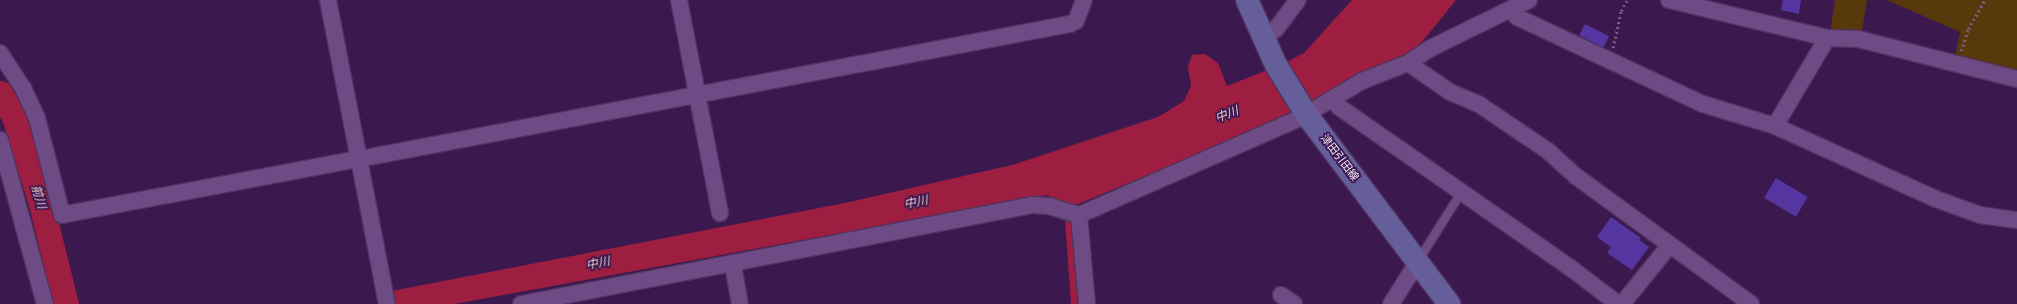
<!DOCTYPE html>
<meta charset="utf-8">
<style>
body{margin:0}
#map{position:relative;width:2017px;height:304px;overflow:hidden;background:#3b194e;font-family:Roboto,"Noto Sans JP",sans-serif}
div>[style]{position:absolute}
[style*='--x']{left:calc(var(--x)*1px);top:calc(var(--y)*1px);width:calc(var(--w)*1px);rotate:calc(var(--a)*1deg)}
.green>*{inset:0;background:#58390b}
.water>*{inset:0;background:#9d1e40}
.river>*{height:25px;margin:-12.5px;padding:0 12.5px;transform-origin:12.5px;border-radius:12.5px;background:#9d1e40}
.building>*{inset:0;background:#5536a0;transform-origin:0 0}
.path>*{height:2.5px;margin-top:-1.25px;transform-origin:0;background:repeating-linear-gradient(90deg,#785e88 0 2px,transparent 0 5px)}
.roads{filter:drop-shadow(1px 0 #50335f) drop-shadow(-1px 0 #50335f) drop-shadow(0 1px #50335f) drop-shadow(0 -1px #50335f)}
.lane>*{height:8px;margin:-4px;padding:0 4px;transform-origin:4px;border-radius:4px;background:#6f4b85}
.street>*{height:16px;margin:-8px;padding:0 8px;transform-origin:8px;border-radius:8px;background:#6f4b85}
.secondary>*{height:22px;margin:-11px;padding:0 11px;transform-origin:11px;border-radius:11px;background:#665e9a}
span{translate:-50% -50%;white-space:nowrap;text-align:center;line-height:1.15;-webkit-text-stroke:3.5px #3b194e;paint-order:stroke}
.street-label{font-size:11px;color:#f5e9fd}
.water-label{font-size:12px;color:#edcbcf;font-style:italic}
</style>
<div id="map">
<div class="green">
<i style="clip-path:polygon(1835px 0,1867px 0,1861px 36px,1830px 33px)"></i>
<i style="clip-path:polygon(1887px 0,2017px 0,2017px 72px,1955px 57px,1960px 32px)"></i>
</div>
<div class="water">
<i style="clip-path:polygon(1352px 0,1456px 0,1422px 42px,1400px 60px,1323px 95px,1292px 115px,1071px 207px,1078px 304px,1071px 304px,1064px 206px,1047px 195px,455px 304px,395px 304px,392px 291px,845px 203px,1012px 165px,1158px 117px,1184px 101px,1191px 86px,1188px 67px,1192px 55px,1205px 54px,1218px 63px,1227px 86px,1285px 63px,1304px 53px)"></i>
</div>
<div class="river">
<i style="--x:0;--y:93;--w:27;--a:59"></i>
<i style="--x:14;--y:116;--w:92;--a:72.9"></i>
<i style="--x:41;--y:204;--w:103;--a:76"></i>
</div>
<div class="building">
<i style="clip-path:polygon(1783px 0,1801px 0,1799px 14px,1781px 10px)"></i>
<i style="left:1585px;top:24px;width:27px;height:13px;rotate:27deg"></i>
<i style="left:1776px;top:178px;width:37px;height:23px;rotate:31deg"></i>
<i style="clip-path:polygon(1611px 217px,1641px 238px,1639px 240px,1649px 247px,1632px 270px,1607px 253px,1611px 247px,1597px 237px)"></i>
</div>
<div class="path">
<i style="--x:1613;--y:48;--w:38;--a:-78"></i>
<i style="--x:1621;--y:11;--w:13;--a:-61"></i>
<i style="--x:1961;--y:51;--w:23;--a:-72"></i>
<i style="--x:1968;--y:29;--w:34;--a:-60"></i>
</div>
<div class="roads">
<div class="lane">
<i style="--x:1418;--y:261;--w:80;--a:-57.7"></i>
</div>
<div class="street">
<i style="--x:328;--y:0;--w:162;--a:79"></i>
<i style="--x:359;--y:159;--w:724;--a:-10.75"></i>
<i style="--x:1070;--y:24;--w:7;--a:-27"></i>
<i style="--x:1076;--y:21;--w:22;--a:-69"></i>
<i style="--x:679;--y:0;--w:217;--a:79.1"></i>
<i style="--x:1669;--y:0;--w:163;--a:13.5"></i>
<i style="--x:1827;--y:38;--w:31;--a:2"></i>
<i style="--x:1858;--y:39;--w:164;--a:14.1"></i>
<i style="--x:1510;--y:9;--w:11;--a:49"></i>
<i style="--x:1517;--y:17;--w:205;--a:25.1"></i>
<i style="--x:1703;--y:104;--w:75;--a:17"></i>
<i style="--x:1775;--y:126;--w:177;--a:24.4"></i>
<i style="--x:1936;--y:199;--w:47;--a:20"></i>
<i style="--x:1980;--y:215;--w:37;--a:8"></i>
<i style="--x:1263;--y:38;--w:16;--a:-35"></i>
<i style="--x:1276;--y:29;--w:36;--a:-53"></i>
<i style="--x:0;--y:53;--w:42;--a:56.7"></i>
<i style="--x:23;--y:88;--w:33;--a:65"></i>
<i style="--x:37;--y:118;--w:100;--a:75.5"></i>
<i style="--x:62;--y:215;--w:302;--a:-10.7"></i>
<i style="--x:359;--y:159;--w:148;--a:79.1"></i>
<i style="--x:1408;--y:63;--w:51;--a:34.6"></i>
<i style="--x:1450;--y:92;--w:33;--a:23"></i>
<i style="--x:1480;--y:105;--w:82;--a:34.1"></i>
<i style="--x:1548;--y:151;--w:39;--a:42"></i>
<i style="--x:1577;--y:177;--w:215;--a:36.1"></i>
<i style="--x:1333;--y:98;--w:11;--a:56"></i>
<i style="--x:1339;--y:107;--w:284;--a:34.8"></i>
<i style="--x:1572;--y:269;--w:58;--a:37.3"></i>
<i style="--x:1775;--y:126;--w:102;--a:-59.4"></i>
<i style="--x:0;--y:140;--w:170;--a:74.7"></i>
<i style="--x:1079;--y:215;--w:89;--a:84.9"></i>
<i style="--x:733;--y:265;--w:40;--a:80"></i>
<i style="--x:1281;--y:295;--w:16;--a:35"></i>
<i style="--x:521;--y:304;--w:521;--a:-10.96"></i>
<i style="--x:1032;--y:205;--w:17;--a:3"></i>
<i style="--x:1049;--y:206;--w:31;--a:17"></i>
<i style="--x:1079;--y:215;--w:241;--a:-23.7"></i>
<i style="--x:1300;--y:118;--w:72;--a:-30.8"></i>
<i style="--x:1362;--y:81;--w:49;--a:-21.4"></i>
<i style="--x:1408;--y:63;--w:27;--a:-33"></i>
<i style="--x:1431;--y:48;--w:109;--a:-26.1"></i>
<i style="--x:1391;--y:304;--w:49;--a:-57.6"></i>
<i style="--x:1622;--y:304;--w:76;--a:-50.9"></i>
</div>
<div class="secondary">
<i style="--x:1247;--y:0;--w:71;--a:66"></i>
<i style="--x:1276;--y:65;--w:57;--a:58.5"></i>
<i style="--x:1306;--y:114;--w:238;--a:53"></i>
</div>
</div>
<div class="street-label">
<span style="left:1339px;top:158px;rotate:53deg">津田引田線</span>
</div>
<div class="water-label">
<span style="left:1227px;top:115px;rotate:-21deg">中川</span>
<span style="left:38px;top:197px;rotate:74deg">前川</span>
<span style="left:916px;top:203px;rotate:-11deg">中川</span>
<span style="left:598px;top:264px;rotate:-11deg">中川</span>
</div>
</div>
